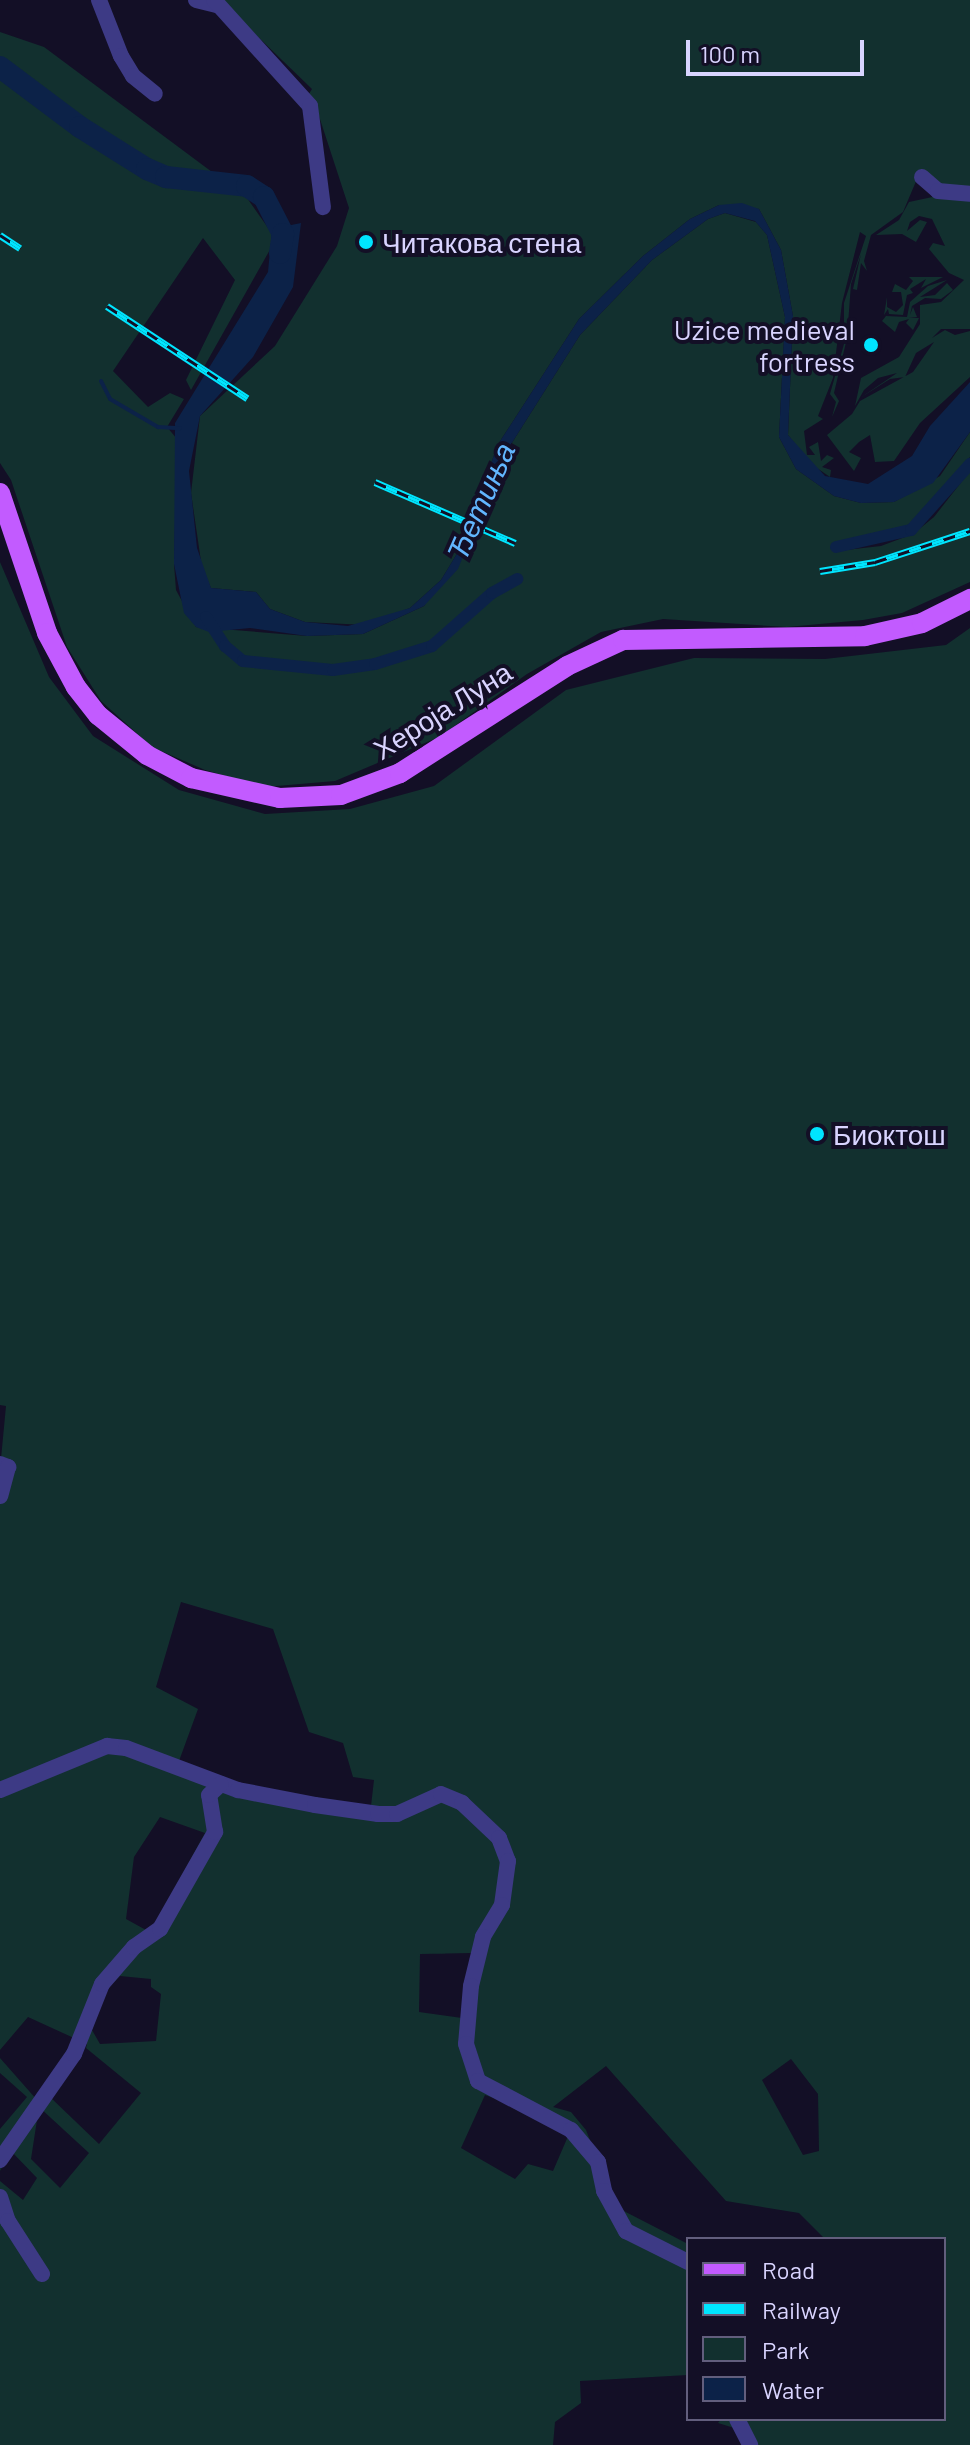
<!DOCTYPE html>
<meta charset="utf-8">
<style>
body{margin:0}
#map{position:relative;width:970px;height:2445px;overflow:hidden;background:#130f26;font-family:Barlow,sans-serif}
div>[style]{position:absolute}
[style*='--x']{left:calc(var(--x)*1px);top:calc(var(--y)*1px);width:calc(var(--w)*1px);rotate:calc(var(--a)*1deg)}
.green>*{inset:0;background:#12302f}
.water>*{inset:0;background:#0c2248}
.stream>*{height:4px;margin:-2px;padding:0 2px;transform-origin:2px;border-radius:2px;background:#0c2248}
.canal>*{height:12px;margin:-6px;padding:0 6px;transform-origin:6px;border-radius:6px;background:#0c2248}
.river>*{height:22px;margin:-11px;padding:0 11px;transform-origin:11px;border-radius:11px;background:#0c2248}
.minor>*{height:16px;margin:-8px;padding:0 8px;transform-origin:8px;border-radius:8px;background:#3d3a85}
.major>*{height:20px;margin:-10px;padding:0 10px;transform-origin:10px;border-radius:10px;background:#c25bff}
.rail>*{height:7px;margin-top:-3.5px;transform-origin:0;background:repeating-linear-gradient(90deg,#130f26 0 12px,#00e5ff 0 24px);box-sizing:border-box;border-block:2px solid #00e5ff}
.dots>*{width:22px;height:22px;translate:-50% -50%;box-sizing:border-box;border:4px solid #130f26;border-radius:50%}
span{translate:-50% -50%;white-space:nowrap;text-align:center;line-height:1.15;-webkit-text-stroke:8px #130f26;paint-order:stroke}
.poi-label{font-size:28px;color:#d9d4ff}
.left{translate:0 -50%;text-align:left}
.right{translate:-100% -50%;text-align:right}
.street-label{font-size:28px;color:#d9d4ff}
.water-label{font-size:30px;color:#62b6ff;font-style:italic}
.legend{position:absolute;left:686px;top:2237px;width:260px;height:184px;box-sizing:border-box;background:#130f26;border:2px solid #625e7d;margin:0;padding:10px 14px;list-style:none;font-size:24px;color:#d9d4ff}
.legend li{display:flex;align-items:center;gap:16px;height:40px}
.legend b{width:40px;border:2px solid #625e7d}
.scale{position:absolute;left:686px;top:40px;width:178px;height:36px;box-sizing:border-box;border:4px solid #d9d4ff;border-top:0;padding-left:10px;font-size:24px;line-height:28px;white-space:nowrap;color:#d9d4ff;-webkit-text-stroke:6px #130f26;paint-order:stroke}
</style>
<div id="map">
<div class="green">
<i style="clip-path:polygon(220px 0,970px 0,970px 192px,917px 179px,903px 212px,871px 235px,864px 261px,867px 271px,861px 263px,857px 290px,853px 289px,861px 254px,851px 284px,847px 338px,834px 393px,839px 401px,832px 417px,836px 402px,830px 394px,844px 344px,844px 303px,866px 236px,860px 232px,842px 303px,833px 378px,818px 416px,823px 419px,804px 431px,807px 455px,815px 455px,809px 447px,818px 442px,821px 461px,827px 455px,834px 458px,822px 467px,831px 470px,830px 477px,811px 464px,788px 435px,793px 316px,781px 250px,759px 209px,719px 205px,690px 219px,643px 256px,579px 319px,497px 446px,466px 539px,441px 580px,410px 608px,366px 625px,305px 622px,270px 609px,256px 592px,211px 588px,202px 568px,191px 493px,200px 416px,275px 346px,337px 246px,349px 208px,317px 110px,304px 102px,312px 89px)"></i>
<i style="clip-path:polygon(0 32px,44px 47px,247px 198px,276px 239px,191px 390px,186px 380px,235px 280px,203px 238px,113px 371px,148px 407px,170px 393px,184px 399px,167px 427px,177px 439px,174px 564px,176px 590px,196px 627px,307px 636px,363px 634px,424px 606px,476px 532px,503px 457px,580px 335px,652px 260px,708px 219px,725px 213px,756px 222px,767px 235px,785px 317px,779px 437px,796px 469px,834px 496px,861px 503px,894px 502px,940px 476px,970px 432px,970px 457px,921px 518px,892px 534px,837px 543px,837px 551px,881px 546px,913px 534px,934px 517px,970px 471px,970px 582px,902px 613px,863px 620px,787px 627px,663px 619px,601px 632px,527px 674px,439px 737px,335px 781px,265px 787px,205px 770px,152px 747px,101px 701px,67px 647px,11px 480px,0 463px)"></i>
<i style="clip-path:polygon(937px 196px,970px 197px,970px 329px,941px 329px,932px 338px,945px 330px,955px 335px,970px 331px,970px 377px,920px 423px,894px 461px,875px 462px,870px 435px,859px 442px,849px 452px,861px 458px,854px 471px,827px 435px,852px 414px,860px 401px,913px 372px,934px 342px,916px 353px,905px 377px,890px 379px,860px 398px,897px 373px,878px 378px,864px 390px,855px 406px,861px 378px,899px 357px,920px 324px,920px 305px,941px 302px,964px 280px,949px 273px,929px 249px,933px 243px,945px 246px,932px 219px,919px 216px,910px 222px,907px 231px,920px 220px,927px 222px,916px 242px,902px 234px,876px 235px,899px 220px,909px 202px)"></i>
<i style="clip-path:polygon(909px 277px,943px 277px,921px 288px,926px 279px,910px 289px,913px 293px,907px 295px,903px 315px,889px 314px,888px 309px,884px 315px,887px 297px,887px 307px,896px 312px,903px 305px,901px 292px,892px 292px,895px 284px,906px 290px,913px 281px)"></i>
<i style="clip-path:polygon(947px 280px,920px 297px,935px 295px,947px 283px,953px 290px,941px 299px,925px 298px,912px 306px,910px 315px,913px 307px,917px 317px,909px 318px,919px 318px,913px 330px,906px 323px,909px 319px,899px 322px,895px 332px,882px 321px,886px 316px,907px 317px,910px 302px,928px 286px)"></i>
<i style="clip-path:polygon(evenodd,0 562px,49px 677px,93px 736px,179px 790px,265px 814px,350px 809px,434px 786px,566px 690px,694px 658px,825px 659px,946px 645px,970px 628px,970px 2445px,753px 2445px,744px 2431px,718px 2423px,721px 2419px,944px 2419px,944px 2239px,825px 2239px,799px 2213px,726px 2201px,606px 2066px,553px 2107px,571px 2112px,586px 2130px,616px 2207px,688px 2244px,688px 2375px,580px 2381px,581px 2403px,555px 2422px,553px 2445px,0 2445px,0 2181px,23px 2200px,37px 2178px,11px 2151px,0 2171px,0 2129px,27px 2097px,0 2073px,0 2058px,37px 2100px,49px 2096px,99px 2144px,141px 2093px,86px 2048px,87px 2044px,28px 2017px,0 2050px,0 1469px,6px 1406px,0 1405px,0 562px,181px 1602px,273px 1629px,309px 1732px,343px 1743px,353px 1777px,374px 1780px,371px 1806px,241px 1786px,179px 1761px,198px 1709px,156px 1687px,181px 1602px,0 562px,160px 1817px,205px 1833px,154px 1926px,146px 1930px,126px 1919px,134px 1857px,160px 1817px,0 562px,472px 1953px,462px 2018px,419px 2012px,420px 1954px,472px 1953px,0 562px,120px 1976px,151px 1979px,151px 1987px,161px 1994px,156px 2041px,100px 2044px,92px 2030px,107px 1989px,120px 1976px,0 562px,791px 2059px,818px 2094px,819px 2151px,803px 2155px,762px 2080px,791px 2059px,0 562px,485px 2095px,528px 2110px,569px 2134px,553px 2171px,528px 2164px,515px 2179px,461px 2148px,485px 2095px,0 562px,39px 2107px,89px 2153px,60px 2188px,31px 2159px,39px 2107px)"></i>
</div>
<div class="water">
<i style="clip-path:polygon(742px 203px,759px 209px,781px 250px,793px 316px,788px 435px,825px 476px,868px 484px,912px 456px,930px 426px,970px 382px,970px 432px,933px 483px,894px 502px,861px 503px,834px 496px,796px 469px,779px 437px,785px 317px,767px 235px,755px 221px,725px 213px,708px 219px,652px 260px,580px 335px,503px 457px,458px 569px,424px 606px,363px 634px,307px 636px,250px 628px,209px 632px,196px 627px,184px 613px,174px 564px,175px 423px,268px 272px,272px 229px,301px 223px,293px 287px,253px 357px,200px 416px,189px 471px,197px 548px,211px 588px,256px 592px,270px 609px,305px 622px,348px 626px,410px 608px,441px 580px,466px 539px,497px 446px,579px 319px,643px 256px,690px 219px,719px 205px)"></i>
</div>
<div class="stream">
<i style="--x:101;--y:381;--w:20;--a:63"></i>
<i style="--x:110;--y:399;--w:56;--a:30.3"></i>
<i style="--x:158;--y:427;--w:22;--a:3"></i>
</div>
<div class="canal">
<i style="--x:836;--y:547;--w:77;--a:-12.8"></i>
<i style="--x:911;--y:530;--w:89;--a:-48.2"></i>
<i style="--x:206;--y:617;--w:35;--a:57"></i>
<i style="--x:225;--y:646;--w:23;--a:40"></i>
<i style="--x:243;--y:661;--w:90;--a:5.7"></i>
<i style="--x:333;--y:670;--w:42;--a:-8.1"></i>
<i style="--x:375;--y:664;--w:60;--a:-17.5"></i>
<i style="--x:432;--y:646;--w:80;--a:-41.5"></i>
<i style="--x:492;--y:593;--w:29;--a:-29"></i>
</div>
<div class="river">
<i style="--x:0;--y:67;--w:100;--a:36.9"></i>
<i style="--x:80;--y:127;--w:79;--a:32.1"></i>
<i style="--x:147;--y:169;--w:21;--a:23"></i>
<i style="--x:166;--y:177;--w:81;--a:6.3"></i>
<i style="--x:247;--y:186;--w:20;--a:33"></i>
<i style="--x:264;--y:197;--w:42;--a:62.8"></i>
<i style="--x:283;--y:234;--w:19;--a:99"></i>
</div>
<div class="minor">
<i style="--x:99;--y:0;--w:60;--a:68.6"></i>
<i style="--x:121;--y:56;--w:23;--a:59"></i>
<i style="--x:133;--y:76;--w:28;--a:39"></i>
<i style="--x:196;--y:0;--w:21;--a:14"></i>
<i style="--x:214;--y:0;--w:143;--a:47.8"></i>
<i style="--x:310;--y:106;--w:102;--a:82.7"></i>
<i style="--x:922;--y:177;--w:21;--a:41"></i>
<i style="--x:938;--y:191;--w:32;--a:5"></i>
<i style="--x:0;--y:1464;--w:9;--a:21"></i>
<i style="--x:8;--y:1467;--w:30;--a:105"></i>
<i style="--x:0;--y:1790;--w:116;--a:-22.4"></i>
<i style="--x:107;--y:1746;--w:19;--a:6"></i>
<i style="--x:126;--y:1748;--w:120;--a:20.6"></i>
<i style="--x:238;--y:1790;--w:78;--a:11"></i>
<i style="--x:315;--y:1805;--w:64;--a:8.1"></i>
<i style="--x:378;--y:1814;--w:19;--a:0"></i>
<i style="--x:397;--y:1814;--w:48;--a:-24.4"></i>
<i style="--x:441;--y:1794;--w:23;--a:23"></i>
<i style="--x:462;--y:1803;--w:51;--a:43.4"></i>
<i style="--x:499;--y:1838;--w:25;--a:69"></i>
<i style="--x:508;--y:1861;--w:44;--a:97.8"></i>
<i style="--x:502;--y:1905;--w:37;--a:121"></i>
<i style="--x:483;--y:1937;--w:50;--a:103.8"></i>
<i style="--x:471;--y:1986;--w:58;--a:94.9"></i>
<i style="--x:466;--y:2044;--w:39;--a:72"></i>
<i style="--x:478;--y:2081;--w:105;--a:27.8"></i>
<i style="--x:571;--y:2130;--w:42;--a:49.8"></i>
<i style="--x:598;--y:2162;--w:30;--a:78"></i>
<i style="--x:604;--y:2191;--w:46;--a:61.2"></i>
<i style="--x:626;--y:2231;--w:69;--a:26.6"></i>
<i style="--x:0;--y:2160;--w:129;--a:-55.1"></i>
<i style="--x:74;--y:2054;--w:75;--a:-68.2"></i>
<i style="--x:102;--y:1984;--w:49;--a:-49.1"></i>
<i style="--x:134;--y:1947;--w:32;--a:-35"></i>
<i style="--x:160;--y:1929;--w:112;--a:-60.4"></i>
<i style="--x:215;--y:1832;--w:37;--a:-99"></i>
<i style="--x:209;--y:1795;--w:16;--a:-43"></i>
<i style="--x:0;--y:2197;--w:25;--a:72"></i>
<i style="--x:8;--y:2221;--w:63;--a:57.3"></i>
<i style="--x:737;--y:2419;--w:29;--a:63"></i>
</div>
<div class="major">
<i style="--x:0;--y:493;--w:148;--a:71.4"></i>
<i style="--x:47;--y:633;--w:61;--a:61.8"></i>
<i style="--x:76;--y:687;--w:36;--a:52"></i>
<i style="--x:98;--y:715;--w:63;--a:39.2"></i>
<i style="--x:147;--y:755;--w:50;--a:27.6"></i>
<i style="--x:191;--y:778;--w:91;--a:12.7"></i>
<i style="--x:280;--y:798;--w:61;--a:-2.8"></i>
<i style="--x:341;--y:795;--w:63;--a:-20.4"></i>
<i style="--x:400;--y:773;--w:198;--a:-32.6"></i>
<i style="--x:567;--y:666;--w:62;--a:-24.9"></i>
<i style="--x:623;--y:640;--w:242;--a:-0.9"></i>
<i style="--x:865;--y:636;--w:58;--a:-12.8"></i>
<i style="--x:922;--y:623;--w:54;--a:-26.6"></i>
</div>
<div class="rail">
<i style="--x:0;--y:235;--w:24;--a:33"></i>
<i style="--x:107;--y:306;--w:168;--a:33.3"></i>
<i style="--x:375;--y:482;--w:153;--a:23.5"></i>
<i style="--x:820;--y:571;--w:56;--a:-9.3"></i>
<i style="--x:875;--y:562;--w:100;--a:-18.1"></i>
</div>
<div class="dots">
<i style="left:366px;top:242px;background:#00e5ff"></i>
<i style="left:871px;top:345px;background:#00e5ff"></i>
<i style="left:817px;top:1134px;background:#00e5ff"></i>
</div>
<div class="poi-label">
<span class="left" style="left:382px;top:242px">Читакова стена</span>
<span class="right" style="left:855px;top:345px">Uzice medieval<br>fortress</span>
<span class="left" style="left:833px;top:1134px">Биоктош</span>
</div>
<div class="street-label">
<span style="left:442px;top:710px;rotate:-32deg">Хероја Луна</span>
</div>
<div class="water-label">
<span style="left:480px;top:501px;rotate:-66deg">Ђетиња</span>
</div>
<ul class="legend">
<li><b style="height:10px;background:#c25bff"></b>Road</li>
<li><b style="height:10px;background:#00e5ff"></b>Railway</li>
<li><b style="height:22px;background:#12302f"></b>Park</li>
<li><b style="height:22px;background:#0c2248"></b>Water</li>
</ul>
<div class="scale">100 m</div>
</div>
